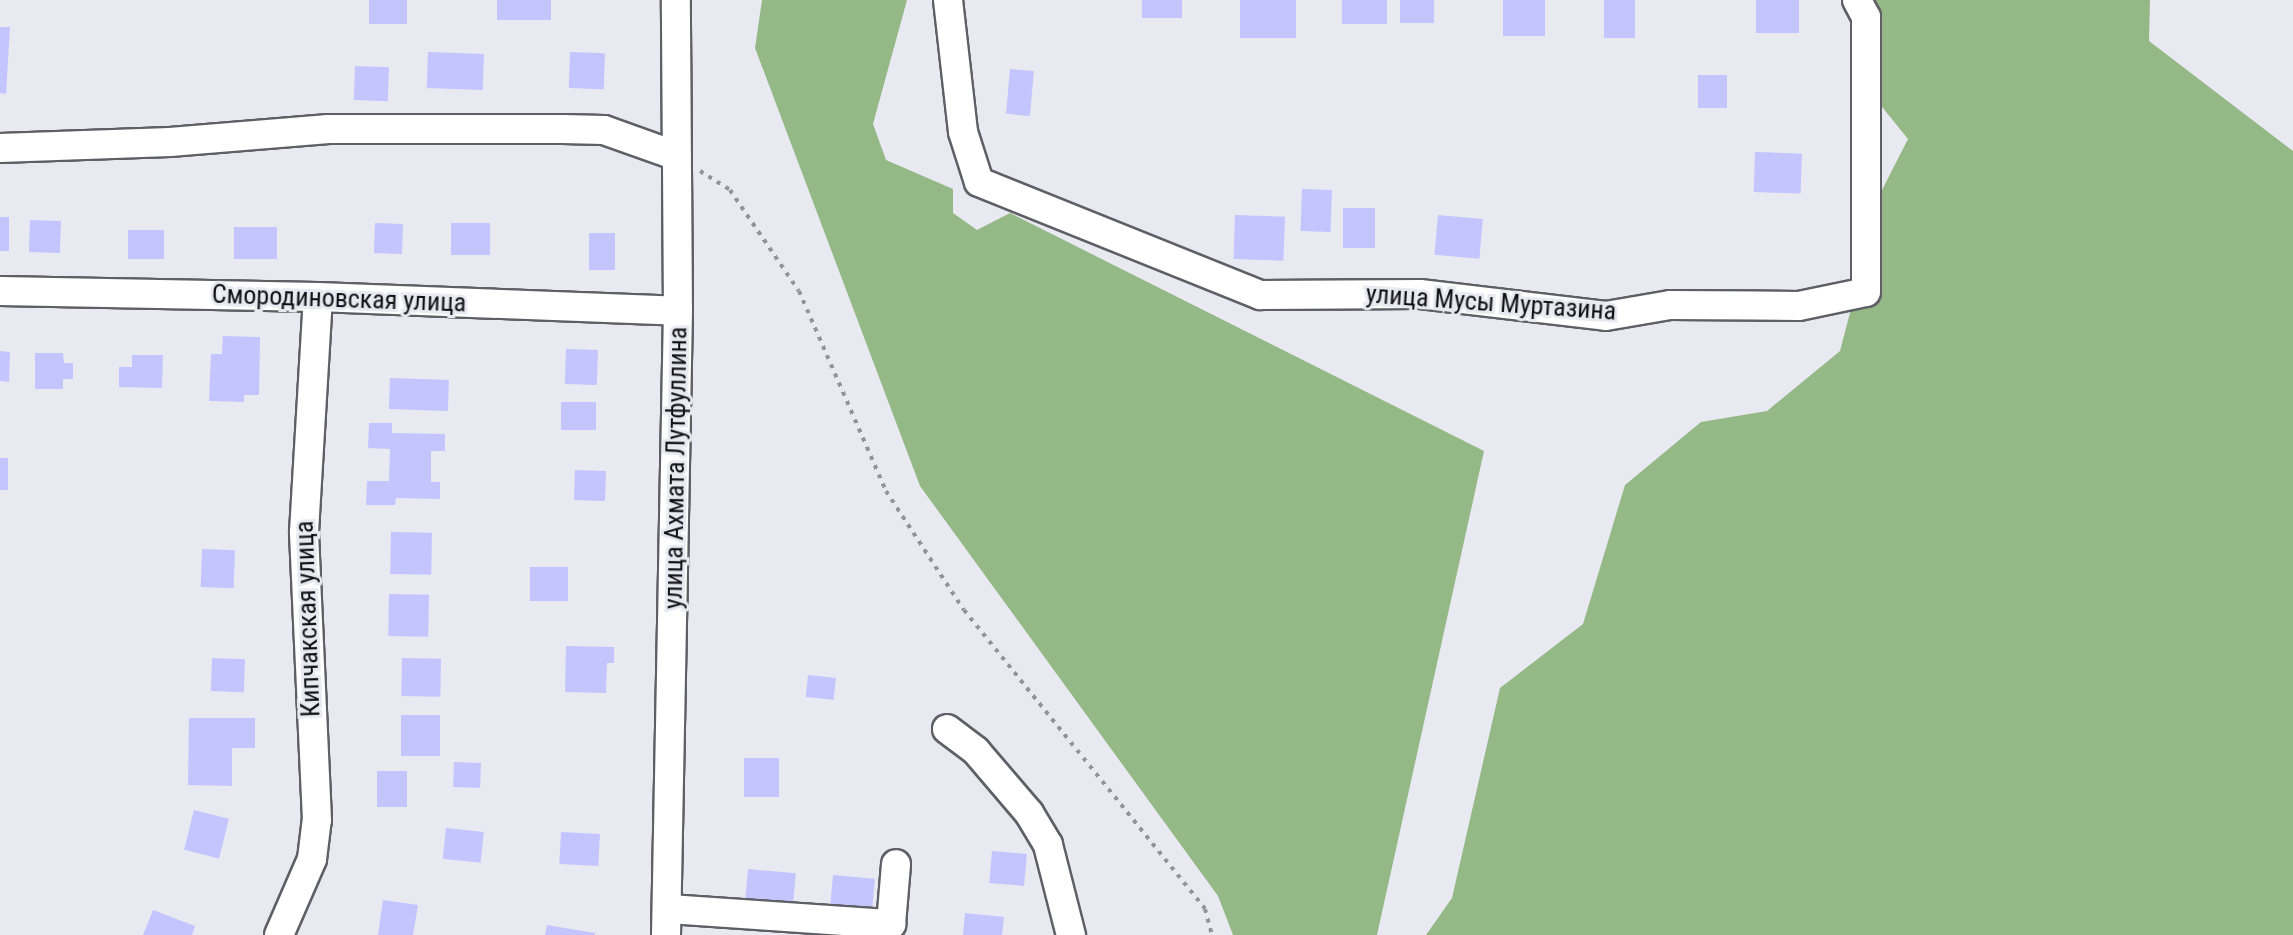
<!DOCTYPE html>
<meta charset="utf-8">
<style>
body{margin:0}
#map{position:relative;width:2293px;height:935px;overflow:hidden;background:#e9e9f1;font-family:"Roboto Condensed",sans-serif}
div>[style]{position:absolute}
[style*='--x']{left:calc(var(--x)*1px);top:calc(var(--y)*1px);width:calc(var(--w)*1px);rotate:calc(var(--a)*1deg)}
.forest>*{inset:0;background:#95b887}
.building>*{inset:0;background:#c4c5fe;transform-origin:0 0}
.path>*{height:4px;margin-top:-2px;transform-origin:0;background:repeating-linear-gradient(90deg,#939399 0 4px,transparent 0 10px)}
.roads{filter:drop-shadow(2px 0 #5f5f66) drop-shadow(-2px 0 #5f5f66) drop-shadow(0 2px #5f5f66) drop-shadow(0 -2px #5f5f66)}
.minor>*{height:28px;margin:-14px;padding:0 14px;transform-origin:14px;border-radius:14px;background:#fff}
span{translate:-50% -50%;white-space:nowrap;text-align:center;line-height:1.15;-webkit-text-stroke:6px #e9e9f1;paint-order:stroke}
.street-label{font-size:26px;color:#111114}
</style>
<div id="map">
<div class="forest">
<i style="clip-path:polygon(762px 0,907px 0,873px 124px,886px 160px,953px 189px,953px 213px,977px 230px,1010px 213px,1484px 451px,1377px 935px,1233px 935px,1218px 896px,920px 486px,755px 48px)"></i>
<i style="clip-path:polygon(1866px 0,2150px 0,2149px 41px,2293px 151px,2293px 935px,1426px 935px,1452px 898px,1500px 688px,1583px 624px,1625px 485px,1701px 422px,1767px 411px,1840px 351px,1882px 190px,1908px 139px,1874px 97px)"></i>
</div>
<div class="building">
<i style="left:369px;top:0;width:38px;height:24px"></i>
<i style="left:551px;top:0;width:20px;height:54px;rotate:90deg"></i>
<i style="left:1142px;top:0;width:40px;height:18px"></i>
<i style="left:1240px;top:0;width:56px;height:38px"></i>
<i style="left:1342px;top:0;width:45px;height:24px"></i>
<i style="left:1400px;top:0;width:34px;height:23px"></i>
<i style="left:1503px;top:0;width:42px;height:36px"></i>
<i style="left:1604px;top:0;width:31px;height:38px"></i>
<i style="left:1756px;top:0;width:43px;height:33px"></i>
<i style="clip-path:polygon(0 27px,10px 27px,6px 94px,0 93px)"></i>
<i style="left:428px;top:52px;width:56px;height:36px;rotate:2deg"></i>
<i style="left:570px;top:52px;width:35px;height:36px;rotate:2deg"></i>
<i style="left:355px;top:66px;width:34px;height:34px;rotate:2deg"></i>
<i style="left:1010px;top:69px;width:24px;height:45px;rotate:5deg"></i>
<i style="left:1727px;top:75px;width:33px;height:29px;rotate:90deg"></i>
<i style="left:1755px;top:152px;width:47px;height:40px;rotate:2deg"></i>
<i style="left:1302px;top:189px;width:30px;height:42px;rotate:2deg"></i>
<i style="left:1343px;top:208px;width:32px;height:40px"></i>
<i style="left:1235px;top:215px;width:50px;height:44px;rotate:2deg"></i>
<i style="left:1438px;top:215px;width:45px;height:40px;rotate:5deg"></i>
<i style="left:0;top:217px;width:9px;height:34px"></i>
<i style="left:30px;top:220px;width:31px;height:32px;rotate:2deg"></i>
<i style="left:375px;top:223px;width:28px;height:30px;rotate:2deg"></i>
<i style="left:451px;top:223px;width:39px;height:32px"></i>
<i style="left:234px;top:227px;width:43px;height:32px"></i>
<i style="left:128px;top:230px;width:36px;height:29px"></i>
<i style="left:589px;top:233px;width:26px;height:37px"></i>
<i style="clip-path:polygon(223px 336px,260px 337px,259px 395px,244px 395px,244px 402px,209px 401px,211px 354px,222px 354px)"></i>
<i style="left:566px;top:349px;width:32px;height:35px;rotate:2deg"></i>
<i style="clip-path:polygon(0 351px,10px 352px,9px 382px,0 381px)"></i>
<i style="clip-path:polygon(35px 353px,63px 353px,64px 363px,73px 363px,73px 379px,63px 379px,63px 389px,35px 389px)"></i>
<i style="clip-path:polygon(132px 355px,163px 355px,162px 388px,119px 387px,119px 367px,132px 367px)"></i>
<i style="left:390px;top:378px;width:59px;height:31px;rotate:2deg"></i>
<i style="left:561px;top:402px;width:35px;height:28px"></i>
<i style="clip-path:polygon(369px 423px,392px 423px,392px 433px,445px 434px,445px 451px,431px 451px,431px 482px,440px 482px,440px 499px,396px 498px,395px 505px,366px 505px,367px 481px,389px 481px,390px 449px,368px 448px)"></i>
<i style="left:0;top:458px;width:8px;height:32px"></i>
<i style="left:575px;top:470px;width:31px;height:30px;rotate:2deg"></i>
<i style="left:391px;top:532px;width:41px;height:42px;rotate:1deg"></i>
<i style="left:202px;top:549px;width:33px;height:38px;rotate:2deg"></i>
<i style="left:530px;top:567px;width:38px;height:34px"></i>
<i style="left:389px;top:594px;width:40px;height:42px;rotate:1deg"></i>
<i style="clip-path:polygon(566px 646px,614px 647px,614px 663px,607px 663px,606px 693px,565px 692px)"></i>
<i style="left:212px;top:658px;width:33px;height:33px;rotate:2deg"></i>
<i style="left:402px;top:658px;width:39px;height:38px;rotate:1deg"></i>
<i style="left:808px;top:675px;width:28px;height:22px;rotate:6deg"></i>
<i style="left:401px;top:715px;width:39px;height:41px"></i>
<i style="clip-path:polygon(189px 718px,255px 718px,255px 748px,232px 748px,232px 786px,188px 785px)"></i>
<i style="left:744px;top:758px;width:35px;height:39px"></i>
<i style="left:454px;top:762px;width:27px;height:25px;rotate:2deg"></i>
<i style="left:377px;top:771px;width:30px;height:36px"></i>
<i style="left:194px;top:810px;width:36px;height:41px;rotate:14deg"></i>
<i style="left:446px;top:828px;width:38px;height:31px;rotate:6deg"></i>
<i style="left:561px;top:832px;width:39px;height:32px;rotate:3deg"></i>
<i style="left:992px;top:851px;width:35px;height:32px;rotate:5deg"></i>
<i style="left:748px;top:869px;width:48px;height:39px;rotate:5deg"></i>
<i style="left:833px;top:875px;width:42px;height:40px;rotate:5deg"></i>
<i style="clip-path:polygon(383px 900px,418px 905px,413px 935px,378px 935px)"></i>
<i style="clip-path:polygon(153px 910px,195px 926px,192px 935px,143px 935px)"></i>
<i style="clip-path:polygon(965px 913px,1004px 917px,1002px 935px,963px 935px)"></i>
<i style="clip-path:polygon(547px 925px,595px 933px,595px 935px,545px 935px)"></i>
</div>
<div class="path">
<i style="--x:700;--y:171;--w:36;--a:32"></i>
<i style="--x:730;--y:190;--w:122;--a:55.7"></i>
<i style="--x:799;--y:291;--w:218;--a:66.5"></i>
<i style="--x:886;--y:491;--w:142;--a:56.8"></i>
<i style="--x:964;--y:610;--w:384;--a:51.1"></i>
<i style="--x:1205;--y:909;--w:27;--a:75"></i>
</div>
<div class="roads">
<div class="minor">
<i style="--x:948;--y:0;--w:133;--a:83.5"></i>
<i style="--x:963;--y:132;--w:52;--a:72.3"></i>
<i style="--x:979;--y:182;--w:303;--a:21.9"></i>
<i style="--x:1260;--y:295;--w:160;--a:-0.4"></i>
<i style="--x:1420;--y:294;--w:187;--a:6.7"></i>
<i style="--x:1606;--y:316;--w:65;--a:-9.8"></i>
<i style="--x:1670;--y:305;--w:129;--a:0.4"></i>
<i style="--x:1799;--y:306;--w:68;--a:-11.8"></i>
<i style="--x:1866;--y:292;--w:275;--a:-90"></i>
<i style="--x:1866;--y:17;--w:19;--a:-118"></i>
<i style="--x:0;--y:148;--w:170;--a:-2"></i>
<i style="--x:170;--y:142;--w:159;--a:-4.7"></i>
<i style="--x:328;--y:129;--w:235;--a:0"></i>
<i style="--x:563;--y:129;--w:41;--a:1.4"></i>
<i style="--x:604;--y:130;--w:77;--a:19.6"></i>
<i style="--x:0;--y:291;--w:318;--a:1.1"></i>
<i style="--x:318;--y:297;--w:360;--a:2.2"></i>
<i style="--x:947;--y:729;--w:36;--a:37"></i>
<i style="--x:976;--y:751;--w:82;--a:49.5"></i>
<i style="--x:1029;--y:813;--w:37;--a:59"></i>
<i style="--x:1048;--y:845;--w:93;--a:75.7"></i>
<i style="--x:669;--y:909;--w:223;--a:3.9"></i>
<i style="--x:891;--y:924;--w:60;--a:-85.2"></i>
<i style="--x:279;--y:935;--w:83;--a:-66.5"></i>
<i style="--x:312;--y:859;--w:39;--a:-83"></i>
<i style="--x:317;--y:820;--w:288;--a:-92.6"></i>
<i style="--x:304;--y:532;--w:235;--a:-86.6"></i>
<i style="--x:666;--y:935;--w:624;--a:-88.9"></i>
<i style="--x:678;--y:311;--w:311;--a:-90.4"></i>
</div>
</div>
<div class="street-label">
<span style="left:339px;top:299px;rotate:2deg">Смородиновская улица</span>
<span style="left:1491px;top:303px;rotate:4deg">улица Мусы Муртазина</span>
<span style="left:676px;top:468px;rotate:-89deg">улица Ахмата Лутфуллина</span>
<span style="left:308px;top:619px;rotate:-92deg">Кипчакская улица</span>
</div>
</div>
